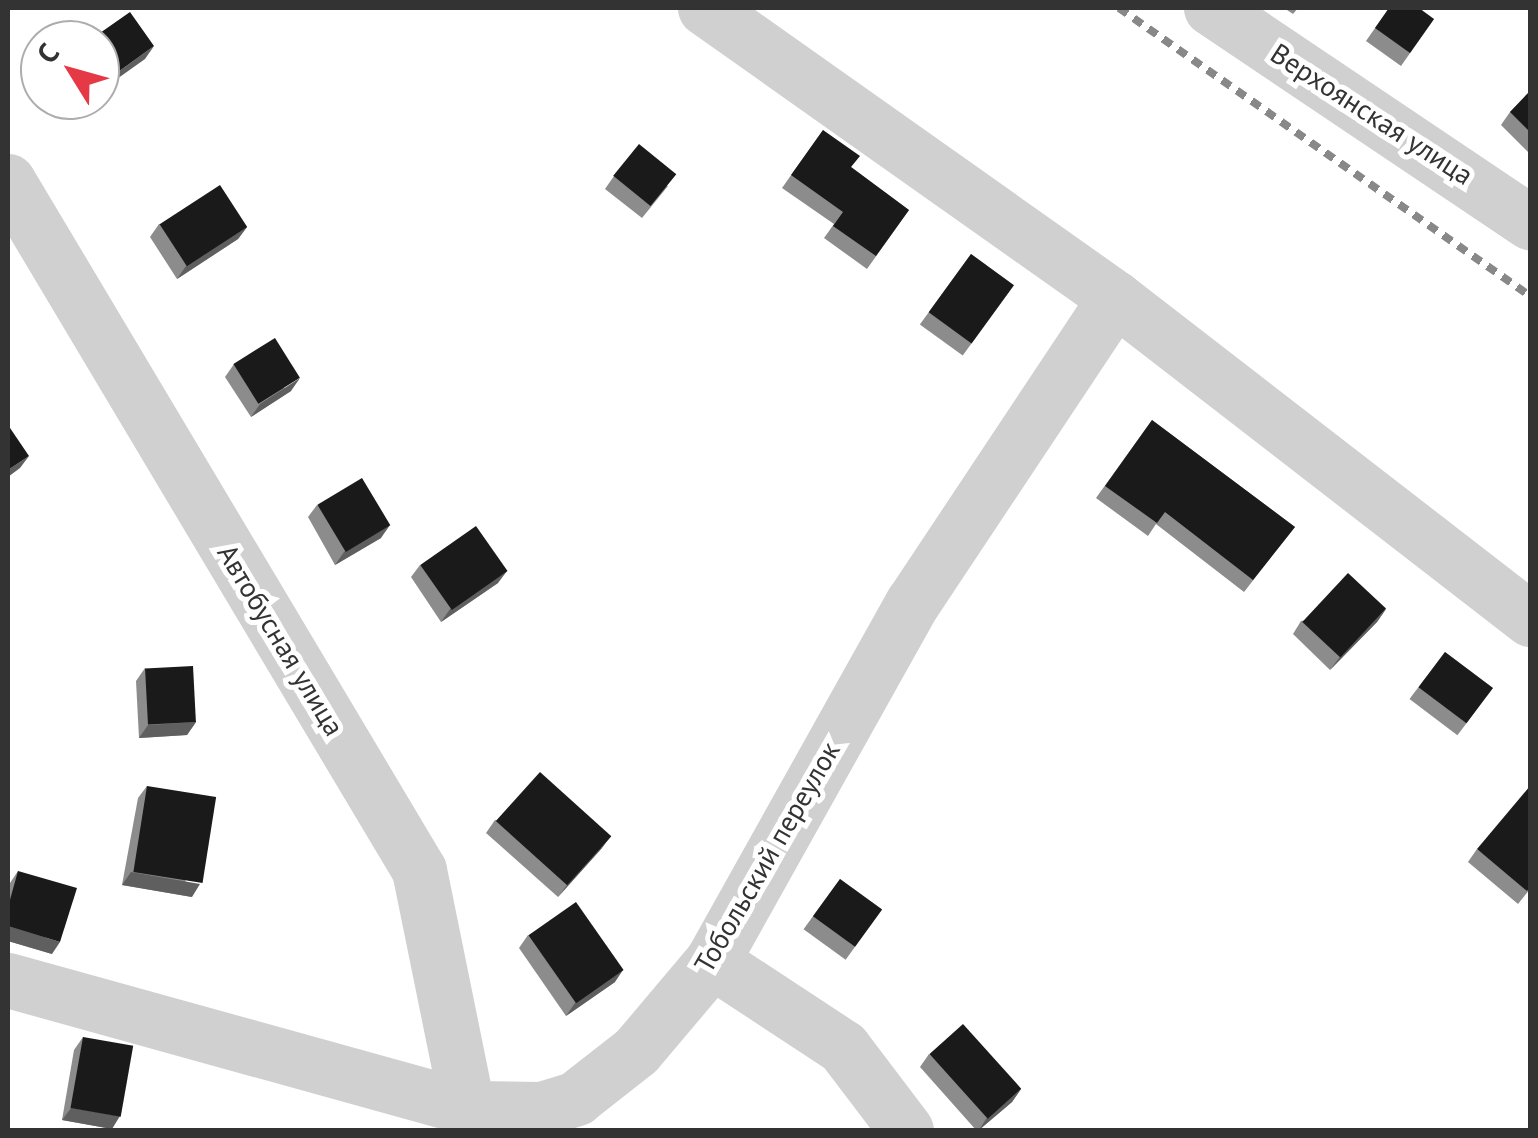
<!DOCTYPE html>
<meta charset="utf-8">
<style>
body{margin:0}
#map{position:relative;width:1538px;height:1138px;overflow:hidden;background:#fff;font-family:"PT Sans",sans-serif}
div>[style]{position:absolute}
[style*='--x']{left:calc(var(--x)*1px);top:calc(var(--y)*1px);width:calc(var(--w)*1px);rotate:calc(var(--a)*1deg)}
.minor>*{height:55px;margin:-27.5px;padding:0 27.5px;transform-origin:27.5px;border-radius:27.5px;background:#d0d0d0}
.rail>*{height:8px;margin-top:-4px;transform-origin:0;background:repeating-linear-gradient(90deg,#888 0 10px,transparent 0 18px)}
.wall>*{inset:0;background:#8c8c8c;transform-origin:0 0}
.shaded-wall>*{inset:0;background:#5f5f5f}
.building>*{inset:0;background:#1a1a1a;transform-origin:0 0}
span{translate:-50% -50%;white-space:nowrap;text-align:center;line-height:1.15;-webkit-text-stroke:10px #fff;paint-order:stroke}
.street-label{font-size:28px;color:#333}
.frame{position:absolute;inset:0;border:10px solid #333;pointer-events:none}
.north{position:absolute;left:20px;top:20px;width:100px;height:100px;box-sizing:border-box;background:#fff;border:2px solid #adadad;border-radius:50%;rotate:307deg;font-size:28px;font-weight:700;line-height:40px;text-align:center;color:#333}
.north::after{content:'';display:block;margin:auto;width:35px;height:45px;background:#e63946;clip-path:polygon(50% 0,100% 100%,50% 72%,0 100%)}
</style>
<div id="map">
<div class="minor">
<i style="--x:705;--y:8;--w:502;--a:35.27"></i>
<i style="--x:1115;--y:298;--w:525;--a:37.72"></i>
<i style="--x:1211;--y:8;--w:384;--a:33.9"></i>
<i style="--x:8;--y:181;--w:802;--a:59.18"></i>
<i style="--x:419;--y:870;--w:265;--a:78.5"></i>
<i style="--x:712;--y:961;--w:157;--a:33.3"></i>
<i style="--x:843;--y:1047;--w:104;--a:52.8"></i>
<i style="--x:8;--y:980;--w:480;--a:15.5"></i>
<i style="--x:471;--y:1108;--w:70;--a:0.8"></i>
<i style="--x:541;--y:1109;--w:37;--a:-17"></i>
<i style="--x:576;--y:1098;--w:76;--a:-38.1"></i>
<i style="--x:636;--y:1051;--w:118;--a:-49.8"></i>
<i style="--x:712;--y:961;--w:411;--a:-60.8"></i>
<i style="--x:913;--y:602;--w:365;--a:-56.4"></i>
</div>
<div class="rail">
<i style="--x:1119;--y:8;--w:502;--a:35.02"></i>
</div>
<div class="wall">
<i style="clip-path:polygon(1284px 8px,1298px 8px,1293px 14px)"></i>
<i style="clip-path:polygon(1389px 8px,1434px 19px,1401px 66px,1366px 41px)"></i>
<i style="clip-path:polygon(1530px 91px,1530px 154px,1501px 125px,1510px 112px)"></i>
<i style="clip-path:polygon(823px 130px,851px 167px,909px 210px,867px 269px,824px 238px,834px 224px,782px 188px)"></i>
<i style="clip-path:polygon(614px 176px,668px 186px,642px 218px,605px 189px)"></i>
<i style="clip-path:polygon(159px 224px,247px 227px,238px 239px,177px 279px,150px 237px)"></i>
<i style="left:971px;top:254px;width:53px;height:87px;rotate:36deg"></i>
<i style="clip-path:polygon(234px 364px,291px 391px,251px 417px,225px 377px)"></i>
<i style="clip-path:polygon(1152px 420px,1295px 527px,1244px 592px,1156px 524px,1148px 536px,1096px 498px)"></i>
<i style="clip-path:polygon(317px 505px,381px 538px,335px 565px,308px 517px)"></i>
<i style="clip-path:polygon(420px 565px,498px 583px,441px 622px,411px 577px)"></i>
<i style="clip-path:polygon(1386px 609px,1377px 622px,1330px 670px,1293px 634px,1301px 621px)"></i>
<i style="left:1445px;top:652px;width:60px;height:59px;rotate:37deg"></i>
<i style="clip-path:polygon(145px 668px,196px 722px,187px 735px,139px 738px,136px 681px)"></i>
<i style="clip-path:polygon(147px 786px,192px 897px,122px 885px,138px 798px)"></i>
<i style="clip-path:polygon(495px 820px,602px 848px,558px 897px,486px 833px)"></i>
<i style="clip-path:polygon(1477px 849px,1530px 889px,1518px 904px,1468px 862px)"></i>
<i style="clip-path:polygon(18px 871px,52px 954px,8px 941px,8px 890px,10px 883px)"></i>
<i style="left:840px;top:879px;width:52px;height:62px;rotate:36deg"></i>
<i style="clip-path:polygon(528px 935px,615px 982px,566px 1016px,519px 948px)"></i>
<i style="clip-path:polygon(83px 1037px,112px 1129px,62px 1120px,74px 1050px)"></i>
<i style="clip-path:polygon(929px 1054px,1021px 1089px,1012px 1102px,979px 1130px,976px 1130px,920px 1067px)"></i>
</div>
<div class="shaded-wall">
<i style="clip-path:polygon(154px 46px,145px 59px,100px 91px,100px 85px)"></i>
<i style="clip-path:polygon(247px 227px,238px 239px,177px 279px,186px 266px)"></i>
<i style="clip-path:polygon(300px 378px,291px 391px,251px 417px,260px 404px)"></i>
<i style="clip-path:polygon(29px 456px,20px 468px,8px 477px,8px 470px)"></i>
<i style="clip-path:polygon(390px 525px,381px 538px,335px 565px,344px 552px)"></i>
<i style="clip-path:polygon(507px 571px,498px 583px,441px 622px,450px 609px)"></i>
<i style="clip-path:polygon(1386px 609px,1377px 622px,1330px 670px,1339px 658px)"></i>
<i style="clip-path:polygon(196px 722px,187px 735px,139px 738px,148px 725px)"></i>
<i style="clip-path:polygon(611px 836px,602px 848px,558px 897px,567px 885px)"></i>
<i style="clip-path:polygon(131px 872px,200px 884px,192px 897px,122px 885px)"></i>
<i style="clip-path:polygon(8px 926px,60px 942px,52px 954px,8px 941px)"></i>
<i style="clip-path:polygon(623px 970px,615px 982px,566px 1016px,575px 1003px)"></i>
<i style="clip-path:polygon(1021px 1089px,1012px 1102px,979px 1130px,986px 1119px)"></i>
<i style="clip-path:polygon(71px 1108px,120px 1116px,112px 1129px,62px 1120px)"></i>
</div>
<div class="building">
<i style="clip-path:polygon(1389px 8px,1419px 8px,1434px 19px,1410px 53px,1375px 28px)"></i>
<i style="clip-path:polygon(130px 12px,154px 46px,100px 85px,100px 40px,90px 40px)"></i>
<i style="clip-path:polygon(1530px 91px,1530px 132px,1510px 112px)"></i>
<i style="clip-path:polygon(823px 130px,860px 156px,851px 167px,909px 210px,876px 256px,833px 226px,843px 212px,791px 175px)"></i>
<i style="left:639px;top:144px;width:48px;height:41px;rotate:39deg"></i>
<i style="left:220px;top:185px;width:50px;height:72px;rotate:57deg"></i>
<i style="left:971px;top:254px;width:53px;height:72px;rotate:36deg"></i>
<i style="left:275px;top:338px;width:47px;height:49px;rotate:58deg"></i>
<i style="clip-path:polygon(1152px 420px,1295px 527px,1253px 580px,1165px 512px,1157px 523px,1105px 486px)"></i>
<i style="clip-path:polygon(8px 425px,29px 456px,8px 470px)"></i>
<i style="left:362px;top:478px;width:55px;height:52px;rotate:59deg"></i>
<i style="left:476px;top:526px;width:55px;height:68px;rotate:55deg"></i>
<i style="left:1348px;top:573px;width:52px;height:67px;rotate:43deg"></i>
<i style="left:1445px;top:652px;width:60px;height:44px;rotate:37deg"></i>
<i style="left:193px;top:666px;width:56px;height:48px;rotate:87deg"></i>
<i style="left:540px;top:772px;width:96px;height:66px;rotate:42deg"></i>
<i style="left:147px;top:786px;width:70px;height:87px;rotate:9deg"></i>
<i style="clip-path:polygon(1530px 786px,1530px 887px,1527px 891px,1477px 849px)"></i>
<i style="clip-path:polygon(18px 871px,77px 888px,60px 942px,8px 926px,8px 907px)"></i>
<i style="left:840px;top:879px;width:52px;height:46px;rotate:36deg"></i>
<i style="left:576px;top:902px;width:83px;height:58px;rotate:55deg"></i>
<i style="left:963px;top:1024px;width:87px;height:45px;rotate:48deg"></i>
<i style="left:83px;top:1037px;width:51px;height:72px;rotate:10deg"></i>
</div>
<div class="street-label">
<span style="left:1372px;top:114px;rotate:33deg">Верхоянская улица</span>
<span style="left:281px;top:640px;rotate:59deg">Автобусная улица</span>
<span style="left:767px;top:857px;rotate:-60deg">Тобольский переулок</span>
</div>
<div class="frame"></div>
<div class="north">С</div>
</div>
